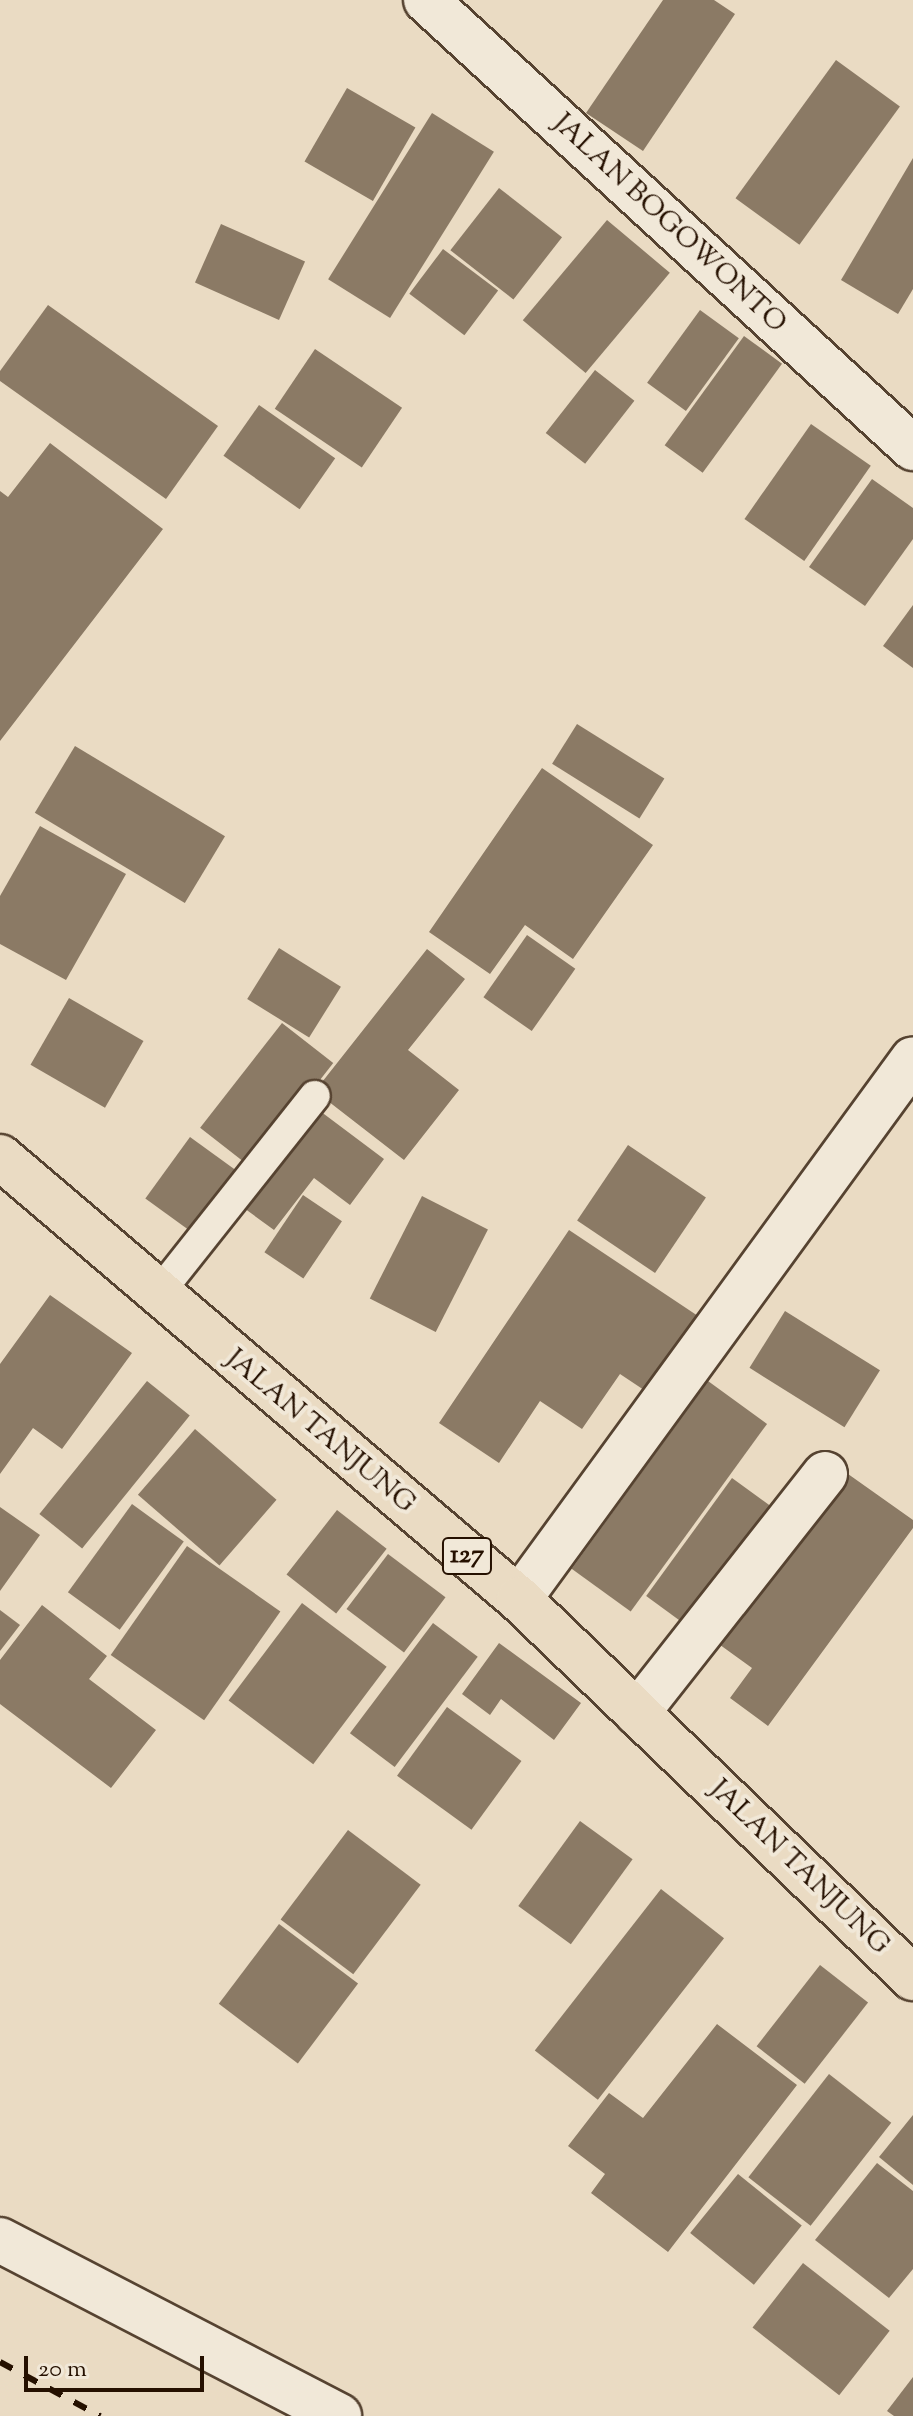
<!DOCTYPE html>
<style>
body{margin:0}
#map{position:relative;width:913px;height:2416px;overflow:hidden;background:#eadbc3;font-family:"Sorts Mill Goudy",serif}
div>[style]{position:absolute}
[style*='--x']{left:calc(var(--x)*1px);top:calc(var(--y)*1px);width:calc(var(--w)*1px);rotate:calc(var(--a)*1deg)}
.building>*{inset:0;background:#8b7a65;transform-origin:0 0}
.roads{filter:drop-shadow(2px 0 #564331) drop-shadow(-2px 0 #564331) drop-shadow(0 2px #564331) drop-shadow(0 -2px #564331)}
.lane>*{height:30px;margin:-15px;padding:0 15px;transform-origin:15px;border-radius:15px;background:#f1e8d8}
.street>*{height:44px;margin:-22px;padding:0 22px;transform-origin:22px;border-radius:22px;background:#f1e8d8}
.primary>*{height:44px;margin:-22px;padding:0 22px;transform-origin:22px;border-radius:22px;background:#eadbc3}
.rail>*{height:6px;margin-top:-3px;transform-origin:0;background:repeating-linear-gradient(90deg,#251000 0 14px,transparent 0 28px)}
span{translate:-50% -50%;white-space:nowrap;text-align:center;line-height:1.15;-webkit-text-stroke:8px #f1e8d8;paint-order:stroke}
.shield-label span{padding:2px 6px;background:#f1e8d8;border:2px solid;border-radius:6px;-webkit-text-stroke-width:0}
.shield-label{font-size:26px;color:#251000;font-weight:700}
.street-label{font-size:28px;color:#251000}
.scale{position:absolute;left:24px;top:2356px;width:180px;height:36px;box-sizing:border-box;border:4px solid #251000;border-top:0;padding-left:10px;font-size:24px;line-height:28px;white-space:nowrap;color:#251000;-webkit-text-stroke:6px #f1e8d8;paint-order:stroke}
</style>
<div id="map">
<div class="building">
<i style="clip-path:polygon(663px 0,714px 0,735px 14px,643px 151px,586px 113px)"></i>
<i style="left:836px;top:60px;width:79px;height:171px;rotate:36deg"></i>
<i style="left:347px;top:88px;width:79px;height:85px;rotate:30deg"></i>
<i style="left:432px;top:113px;width:73px;height:196px;rotate:32deg"></i>
<i style="clip-path:polygon(913px 158px,913px 289px,898px 314px,841px 280px)"></i>
<i style="left:499px;top:188px;width:80px;height:79px;rotate:38deg"></i>
<i style="left:607px;top:220px;width:82px;height:131px;rotate:40deg"></i>
<i style="left:221px;top:224px;width:92px;height:64px;rotate:24deg"></i>
<i style="left:443px;top:249px;width:69px;height:56px;rotate:37deg"></i>
<i style="clip-path:polygon(48px 305px,218px 426px,166px 499px,0 381px,0 371px)"></i>
<i style="left:700px;top:310px;width:48px;height:90px;rotate:36deg"></i>
<i style="left:744px;top:336px;width:47px;height:135px;rotate:36deg"></i>
<i style="left:315px;top:349px;width:105px;height:72px;rotate:34deg"></i>
<i style="left:595px;top:370px;width:50px;height:80px;rotate:38deg"></i>
<i style="left:259px;top:405px;width:93px;height:62px;rotate:35deg"></i>
<i style="left:811px;top:424px;width:73px;height:116px;rotate:35deg"></i>
<i style="clip-path:polygon(50px 443px,163px 529px,0 741px,0 491px,8px 497px)"></i>
<i style="clip-path:polygon(872px 479px,913px 508px,913px 539px,865px 606px,809px 567px)"></i>
<i style="clip-path:polygon(913px 605px,913px 668px,883px 646px)"></i>
<i style="left:577px;top:724px;width:103px;height:47px;rotate:32deg"></i>
<i style="left:75px;top:746px;width:175px;height:78px;rotate:31deg"></i>
<i style="clip-path:polygon(542px 768px,653px 845px,573px 959px,525px 925px,490px 974px,429px 932px)"></i>
<i style="clip-path:polygon(40px 826px,126px 874px,66px 980px,0 944px,0 896px)"></i>
<i style="left:527px;top:935px;width:59px;height:76px;rotate:35deg"></i>
<i style="left:279px;top:948px;width:73px;height:60px;rotate:32deg"></i>
<i style="clip-path:polygon(427px 949px,465px 979px,408px 1050px,459px 1090px,404px 1160px,315px 1091px)"></i>
<i style="left:69px;top:998px;width:86px;height:77px;rotate:30deg"></i>
<i style="left:282px;top:1023px;width:65px;height:133px;rotate:38deg"></i>
<i style="clip-path:polygon(312px 1105px,384px 1159px,350px 1205px,314px 1178px,274px 1230px,237px 1203px)"></i>
<i style="left:190px;top:1137px;width:58px;height:76px;rotate:36deg"></i>
<i style="left:628px;top:1145px;width:94px;height:91px;rotate:34deg"></i>
<i style="left:303px;top:1195px;width:47px;height:69px;rotate:34deg"></i>
<i style="left:422px;top:1196px;width:74px;height:115px;rotate:27deg"></i>
<i style="clip-path:polygon(569px 1230px,704px 1320px,653px 1396px,620px 1374px,582px 1429px,540px 1401px,499px 1463px,439px 1423px)"></i>
<i style="clip-path:polygon(50px 1295px,132px 1353px,62px 1449px,33px 1428px,0 1474px,0 1364px)"></i>
<i style="left:785px;top:1311px;width:112px;height:67px;rotate:32deg"></i>
<i style="left:147px;top:1381px;width:55px;height:171px;rotate:39deg"></i>
<i style="left:708px;top:1381px;width:73px;height:232px;rotate:36deg"></i>
<i style="left:195px;top:1429px;width:108px;height:87px;rotate:41deg"></i>
<i style="clip-path:polygon(841px 1469px,913px 1520px,913px 1528px,768px 1726px,730px 1698px,752px 1668px,716px 1642px)"></i>
<i style="left:732px;top:1478px;width:60px;height:146px;rotate:36deg"></i>
<i style="left:132px;top:1504px;width:64px;height:109px;rotate:36deg"></i>
<i style="clip-path:polygon(0 1507px,40px 1535px,0 1591px)"></i>
<i style="left:337px;top:1510px;width:63px;height:82px;rotate:38deg"></i>
<i style="left:187px;top:1546px;width:114px;height:133px;rotate:35deg"></i>
<i style="left:388px;top:1554px;width:72px;height:69px;rotate:37deg"></i>
<i style="left:302px;top:1603px;width:106px;height:122px;rotate:37deg"></i>
<i style="clip-path:polygon(42px 1605px,107px 1656px,89px 1679px,156px 1730px,111px 1788px,0 1704px,0 1660px)"></i>
<i style="clip-path:polygon(0 1610px,20px 1625px,0 1651px)"></i>
<i style="left:433px;top:1623px;width:56px;height:138px;rotate:37deg"></i>
<i style="clip-path:polygon(499px 1643px,581px 1703px,554px 1740px,501px 1699px,490px 1715px,462px 1694px)"></i>
<i style="left:447px;top:1707px;width:92px;height:85px;rotate:36deg"></i>
<i style="left:580px;top:1821px;width:65px;height:105px;rotate:36deg"></i>
<i style="left:348px;top:1830px;width:91px;height:112px;rotate:37deg"></i>
<i style="left:661px;top:1889px;width:80px;height:205px;rotate:38deg"></i>
<i style="left:279px;top:1924px;width:99px;height:100px;rotate:37deg"></i>
<i style="left:820px;top:1965px;width:61px;height:103px;rotate:38deg"></i>
<i style="clip-path:polygon(717px 2024px,797px 2085px,668px 2252px,591px 2193px,605px 2174px,568px 2146px,609px 2093px,643px 2118px)"></i>
<i style="left:829px;top:2074px;width:79px;height:131px;rotate:38deg"></i>
<i style="clip-path:polygon(913px 2115px,913px 2185px,879px 2157px)"></i>
<i style="clip-path:polygon(877px 2163px,913px 2191px,913px 2269px,889px 2298px,815px 2240px)"></i>
<i style="left:738px;top:2174px;width:82px;height:76px;rotate:39deg"></i>
<i style="left:803px;top:2263px;width:110px;height:82px;rotate:38deg"></i>
<i style="clip-path:polygon(913px 2377px,913px 2416px,894px 2416px,887px 2411px)"></i>
</div>
<div class="roads">
<div class="lane">
<i style="--x:157;--y:1295;--w:254;--a:-51.6"></i>
</div>
<div class="street">
<i style="--x:426;--y:0;--w:662;--a:42.61"></i>
<i style="--x:519;--y:1599;--w:668;--a:-53.88"></i>
<i style="--x:637;--y:1713;--w:304;--a:-51.8"></i>
<i style="--x:0;--y:2240;--w:382;--a:27.4"></i>
</div>
<div class="primary">
<i style="--x:0;--y:1157;--w:682;--a:40.42"></i>
<i style="--x:519;--y:1599;--w:547;--a:43.89"></i>
</div>
</div>
<div class="rail">
<i style="--x:0;--y:2362;--w:114;--a:28.4"></i>
</div>
<div class="shield-label">
<span style="left:467px;top:1556px">127</span>
</div>
<div class="street-label">
<span style="left:669px;top:224px;rotate:43deg">JALAN BOGOWONTO</span>
<span style="left:320px;top:1432px;rotate:40deg">JALAN TANJUNG</span>
<span style="left:799px;top:1868px;rotate:44deg">JALAN TANJUNG</span>
</div>
<div class="scale">20 m</div>
</div>
